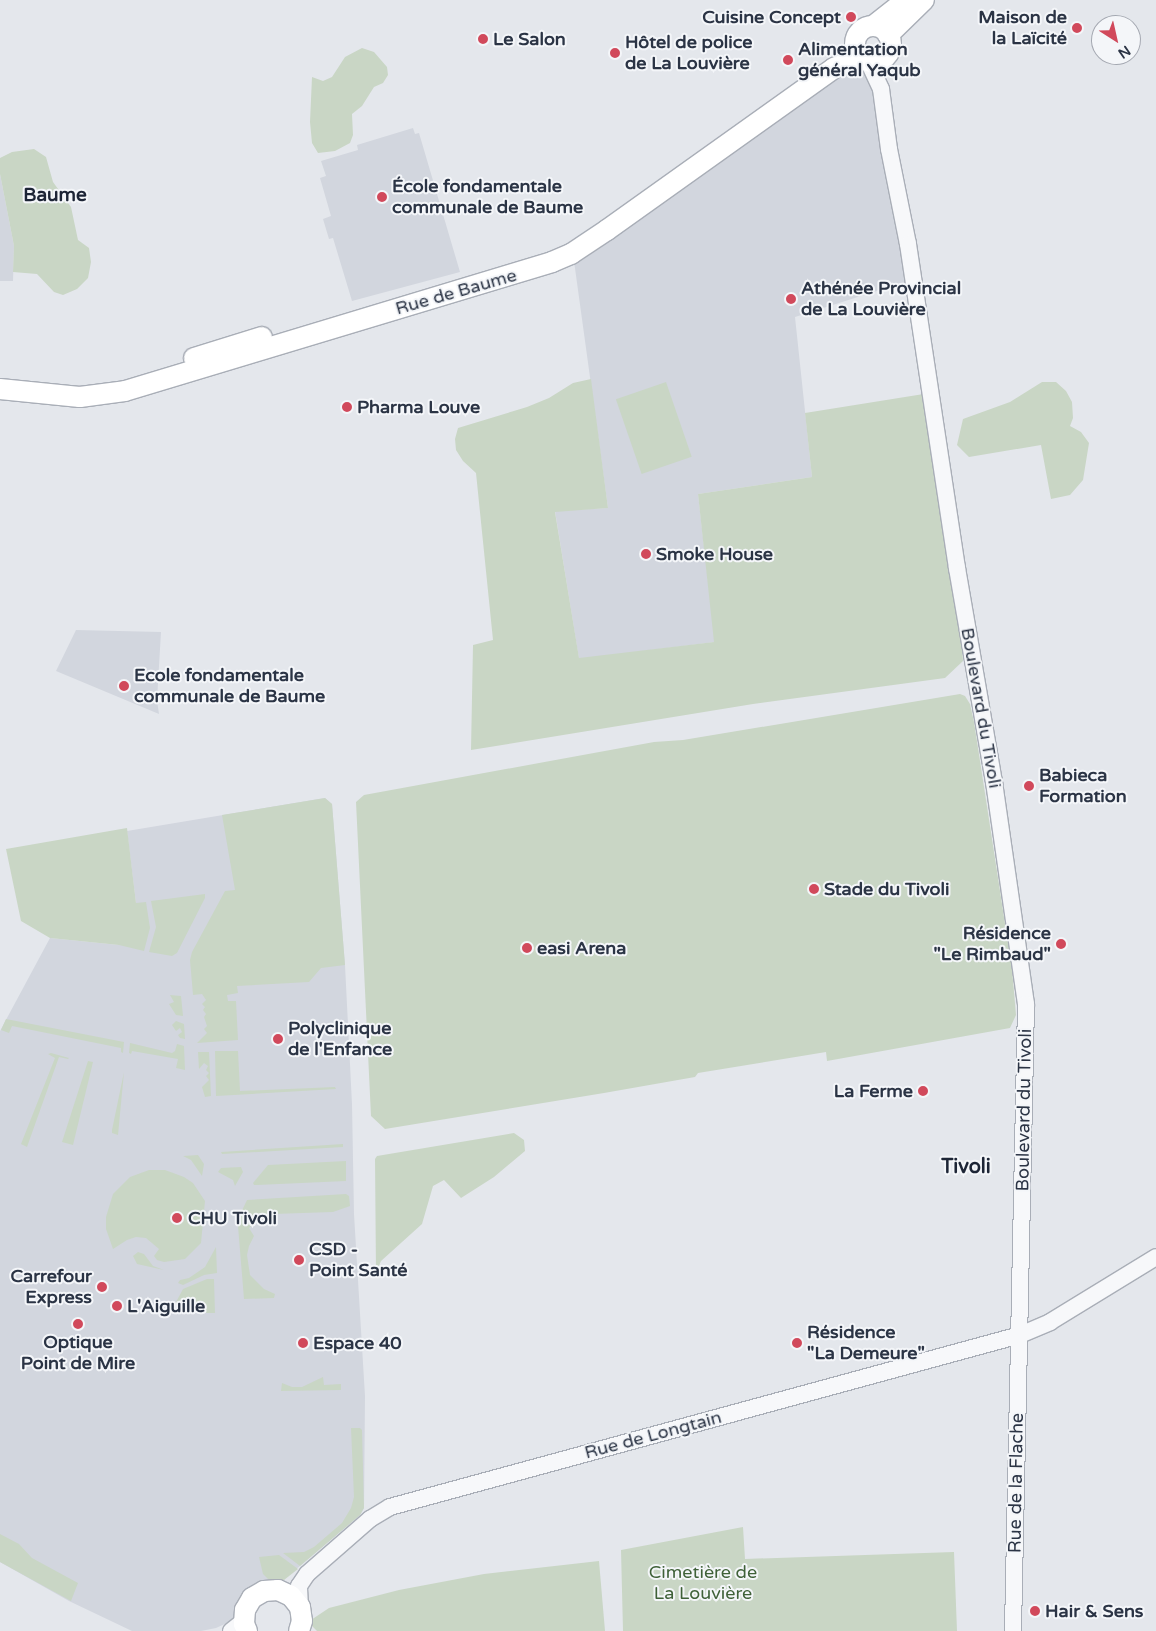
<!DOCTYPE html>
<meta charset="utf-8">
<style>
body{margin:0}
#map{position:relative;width:1156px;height:1631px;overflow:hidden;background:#e4e7ec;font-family:"Varela Round",sans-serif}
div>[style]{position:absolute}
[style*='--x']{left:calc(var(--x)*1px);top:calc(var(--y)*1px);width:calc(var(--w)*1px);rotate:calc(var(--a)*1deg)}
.built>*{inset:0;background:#d2d6de}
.green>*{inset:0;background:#c9d6c5;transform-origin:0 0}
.roads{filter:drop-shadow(1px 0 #a9aeb7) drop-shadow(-1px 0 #a9aeb7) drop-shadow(0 1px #a9aeb7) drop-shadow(0 -1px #a9aeb7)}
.minor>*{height:16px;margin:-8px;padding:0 8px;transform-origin:8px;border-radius:8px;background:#f7f8fa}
.major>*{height:20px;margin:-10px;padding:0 10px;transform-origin:10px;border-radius:10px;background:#fff}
.major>.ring{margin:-10px;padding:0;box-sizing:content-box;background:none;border:20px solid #fff;border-radius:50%}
.dots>*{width:14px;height:14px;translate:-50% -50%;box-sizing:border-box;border:2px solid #f4f6f9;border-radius:50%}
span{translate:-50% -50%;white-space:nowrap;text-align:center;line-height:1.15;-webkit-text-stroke:4px #f4f6f9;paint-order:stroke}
.poi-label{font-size:18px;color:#2b3445;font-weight:700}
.right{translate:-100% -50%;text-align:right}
.left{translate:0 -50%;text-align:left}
.street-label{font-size:18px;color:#2b3445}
.park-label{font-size:18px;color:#3f6138}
.neighbourhood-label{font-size:19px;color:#1d2536;font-weight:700}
.quarter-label{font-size:20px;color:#1d2536;font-weight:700}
.north{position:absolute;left:1091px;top:15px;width:50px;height:50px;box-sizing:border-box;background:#f4f6f9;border:1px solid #a4a8b1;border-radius:50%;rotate:145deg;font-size:14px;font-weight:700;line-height:20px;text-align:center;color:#2b3445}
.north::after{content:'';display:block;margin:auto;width:18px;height:22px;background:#d1495b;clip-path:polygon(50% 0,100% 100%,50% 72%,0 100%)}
</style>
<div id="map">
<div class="built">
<i style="clip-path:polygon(850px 64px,864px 67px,872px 73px,905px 282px,795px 317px,812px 477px,698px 494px,715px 642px,579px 659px,555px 511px,608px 508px,574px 261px)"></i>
<i style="clip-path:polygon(413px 128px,415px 134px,419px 133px,460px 272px,352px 301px,333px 238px,329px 239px,323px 219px,331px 216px,320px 178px,326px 176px,321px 161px,358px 150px,357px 145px)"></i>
<i style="clip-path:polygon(0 174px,14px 246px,13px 281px,0 281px)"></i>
<i style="clip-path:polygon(76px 630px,161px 632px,157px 700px,159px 714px,56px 671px)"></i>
<i style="clip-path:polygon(325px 798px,332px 804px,345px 965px,352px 1104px,354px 1214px,365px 1396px,364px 1508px,360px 1515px,240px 1617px,216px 1628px,201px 1631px,132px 1631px,69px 1601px,0 1562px,0 1031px,50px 938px,119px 945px,136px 903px,127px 831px)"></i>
</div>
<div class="green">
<i style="clip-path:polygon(362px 48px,374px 52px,387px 67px,388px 75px,383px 83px,374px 87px,362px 106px,352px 114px,353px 135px,350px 143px,335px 151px,318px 153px,312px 143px,310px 122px,312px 77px,323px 81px,332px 77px,345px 57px)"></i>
<i style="clip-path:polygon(34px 149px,46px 157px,53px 182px,71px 207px,78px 240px,89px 248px,91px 262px,88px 278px,77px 289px,63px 295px,54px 292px,37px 274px,13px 272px,14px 246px,0 174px,0 158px,12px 152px)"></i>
<i style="clip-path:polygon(591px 379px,608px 508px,555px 512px,579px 658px,714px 642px,698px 494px,812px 477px,805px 413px,930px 393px,957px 568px,963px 661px,945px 678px,753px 704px,471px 750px,473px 645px,493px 640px,476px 473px,463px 461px,456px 450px,455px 439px,458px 428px,527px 407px,549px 398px,573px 383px)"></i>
<i style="left:666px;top:382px;width:79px;height:53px;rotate:71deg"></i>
<i style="clip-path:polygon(1042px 382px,1056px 382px,1066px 391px,1072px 402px,1073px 418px,1070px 426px,1081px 432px,1089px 443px,1083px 480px,1070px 495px,1051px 499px,1041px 445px,969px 457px,957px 445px,963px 419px,1010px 402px)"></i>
<i style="clip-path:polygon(960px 694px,965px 696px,970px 704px,974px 722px,1012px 969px,1016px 1015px,1010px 1028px,827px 1061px,826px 1052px,698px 1073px,695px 1077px,604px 1093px,385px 1129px,371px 1116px,356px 802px,364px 795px,654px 742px,683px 740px)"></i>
<i style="clip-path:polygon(325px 798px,332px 804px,345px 965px,321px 968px,309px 982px,237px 986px,238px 993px,227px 995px,228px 1001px,236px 1001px,238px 1040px,197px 1043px,207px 1033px,204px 1029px,207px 1026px,204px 1017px,206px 1014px,203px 1010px,205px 1007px,202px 1004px,206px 1000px,202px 994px,193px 995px,190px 960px,192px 952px,225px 891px,235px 890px,222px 815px)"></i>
<i style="clip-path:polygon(127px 828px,136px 903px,146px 902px,150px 928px,144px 951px,119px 945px,50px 938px,21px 921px,6px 849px)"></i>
<i style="clip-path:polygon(205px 894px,205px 898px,177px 953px,172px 956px,149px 952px,156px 927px,151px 901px)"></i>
<i style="clip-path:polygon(170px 995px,181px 996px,183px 1016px,176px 1015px,169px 1004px,174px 1002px)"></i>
<i style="clip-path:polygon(6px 1019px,124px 1042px,123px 1053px,121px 1052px,121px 1048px,12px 1026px,9px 1033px,1px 1030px)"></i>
<i style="clip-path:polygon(176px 1021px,184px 1024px,185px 1039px,180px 1038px,178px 1035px,182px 1032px,180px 1028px,176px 1031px,172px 1025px)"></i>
<i style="clip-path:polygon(130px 1043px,172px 1053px,175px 1051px,177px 1044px,184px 1046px,185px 1070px,176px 1068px,178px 1059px,132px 1051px,131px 1054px,129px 1053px)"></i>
<i style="clip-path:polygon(215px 1051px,238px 1051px,240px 1091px,335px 1087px,336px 1089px,216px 1096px)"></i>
<i style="clip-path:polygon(198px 1052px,209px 1052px,211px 1096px,205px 1097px,202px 1087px,209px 1080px,206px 1076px,209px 1073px,206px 1070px,208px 1066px,204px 1063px,199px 1069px)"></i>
<i style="clip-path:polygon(51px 1053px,69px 1058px,68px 1059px,59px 1057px,27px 1147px,21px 1144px,55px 1058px,48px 1054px)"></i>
<i style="clip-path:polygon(88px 1061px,93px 1062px,73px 1145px,62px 1142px)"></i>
<i style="clip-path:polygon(124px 1072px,118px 1135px,112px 1133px,112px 1130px)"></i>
<i style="clip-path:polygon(514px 1133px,524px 1140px,525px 1151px,494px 1177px,461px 1198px,444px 1180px,433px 1186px,422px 1224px,381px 1261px,376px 1273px,375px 1159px,377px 1156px)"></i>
<i style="clip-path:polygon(343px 1144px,343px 1147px,222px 1154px,221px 1152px)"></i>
<i style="clip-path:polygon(198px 1155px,204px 1164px,202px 1176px,191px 1160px,183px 1156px)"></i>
<i style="clip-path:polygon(346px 1161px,346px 1181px,257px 1185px,254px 1185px,253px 1183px,268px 1165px)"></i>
<i style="clip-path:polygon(241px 1167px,243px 1172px,235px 1186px,233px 1180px,218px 1172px,221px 1168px)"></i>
<i style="clip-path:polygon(149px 1170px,165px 1170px,184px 1177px,193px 1183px,205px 1201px,201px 1243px,185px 1259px,164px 1262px,157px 1260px,154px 1256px,159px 1249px,146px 1238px,136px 1237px,127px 1240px,113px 1249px,106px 1229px,106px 1217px,113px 1194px,130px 1177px)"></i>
<i style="clip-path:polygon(346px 1194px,349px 1196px,350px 1206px,333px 1212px,273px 1214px,263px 1217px,249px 1228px,254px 1236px,249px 1246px,247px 1255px,250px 1275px,264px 1289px,275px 1294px,274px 1298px,244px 1299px,238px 1226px,239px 1217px,247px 1200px)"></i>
<i style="clip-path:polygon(216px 1247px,217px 1273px,204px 1275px,183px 1285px,178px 1283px,180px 1280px,189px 1278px,205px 1267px)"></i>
<i style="clip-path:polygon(138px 1252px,144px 1254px,153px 1266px,164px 1270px,137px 1264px,133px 1256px)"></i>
<i style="clip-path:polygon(207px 1279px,214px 1279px,215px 1313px,207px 1313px,196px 1304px,183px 1306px,175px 1304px,183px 1289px)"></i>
<i style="clip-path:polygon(323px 1377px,324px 1385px,341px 1384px,341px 1390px,281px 1391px,282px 1383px,292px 1387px,302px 1387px)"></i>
<i style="clip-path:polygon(351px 1428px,360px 1428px,362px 1430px,364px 1508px,360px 1515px,300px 1566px,283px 1553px,304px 1552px,314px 1547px,342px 1523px,351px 1508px,354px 1497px)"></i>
<i style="clip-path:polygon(743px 1527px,745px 1559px,954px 1552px,957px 1631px,623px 1631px,621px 1550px)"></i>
<i style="clip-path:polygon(0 1534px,19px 1544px,32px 1558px,78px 1583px,71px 1601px,0 1562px)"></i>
<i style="clip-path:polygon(279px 1555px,298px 1569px,284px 1580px,268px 1579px,263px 1574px,259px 1557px)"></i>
<i style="clip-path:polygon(599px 1561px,605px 1631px,317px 1631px,308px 1622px,329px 1608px,399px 1590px,484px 1574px)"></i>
</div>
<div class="roads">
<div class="minor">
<i style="--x:868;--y:61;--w:31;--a:65"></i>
<i style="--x:881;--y:89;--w:61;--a:82.4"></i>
<i style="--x:889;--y:149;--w:97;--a:78.7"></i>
<i style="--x:908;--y:244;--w:328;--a:81.4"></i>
<i style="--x:957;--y:568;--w:217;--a:80.2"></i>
<i style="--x:994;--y:782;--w:224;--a:81.8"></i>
<i style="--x:1026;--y:1004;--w:627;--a:91.19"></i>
<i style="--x:300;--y:1607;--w:21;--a:-93"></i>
<i style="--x:299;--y:1586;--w:14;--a:-56"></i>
<i style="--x:307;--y:1574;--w:84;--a:-41.1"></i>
<i style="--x:370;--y:1519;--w:23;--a:-31"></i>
<i style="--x:390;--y:1507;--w:653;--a:-15.27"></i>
<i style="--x:1020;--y:1335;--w:33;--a:-23"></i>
<i style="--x:1050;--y:1322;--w:124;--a:-31.5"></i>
<i style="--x:231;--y:1631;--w:16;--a:-38"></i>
</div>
<div class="major">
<i style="--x:873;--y:26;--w:42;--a:-38.2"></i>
<i class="ring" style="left:855px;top:26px;width:16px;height:16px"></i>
<i style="--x:888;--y:35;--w:50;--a:-44.2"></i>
<i style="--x:194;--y:358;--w:71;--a:-17.2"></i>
<i style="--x:0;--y:389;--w:80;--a:5.7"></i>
<i style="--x:80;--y:397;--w:45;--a:-7.6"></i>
<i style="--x:125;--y:391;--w:446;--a:-16.8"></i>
<i style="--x:552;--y:262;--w:21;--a:-23"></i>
<i style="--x:571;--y:254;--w:43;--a:-33.7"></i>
<i style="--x:607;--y:230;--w:279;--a:-35.5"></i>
<i style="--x:834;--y:68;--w:28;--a:-23"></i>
<i style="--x:247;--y:1631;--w:8;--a:-113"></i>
<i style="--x:244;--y:1624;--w:14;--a:-86"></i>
<i style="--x:245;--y:1610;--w:14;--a:-60"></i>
<i style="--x:252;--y:1598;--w:14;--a:-30"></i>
<i style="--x:264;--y:1591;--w:14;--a:-4"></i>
<i style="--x:278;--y:1590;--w:14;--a:25"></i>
<i style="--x:291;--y:1596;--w:14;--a:51"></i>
<i style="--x:300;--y:1607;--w:14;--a:82"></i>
<i style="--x:302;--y:1621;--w:10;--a:107"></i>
</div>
</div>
<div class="dots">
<i style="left:851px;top:17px;background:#d1495b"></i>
<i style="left:1077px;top:28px;background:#d1495b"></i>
<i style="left:483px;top:39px;background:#d1495b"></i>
<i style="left:615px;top:53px;background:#d1495b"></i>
<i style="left:788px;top:60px;background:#d1495b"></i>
<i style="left:382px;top:197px;background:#d1495b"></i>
<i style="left:791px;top:299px;background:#d1495b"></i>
<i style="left:347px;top:407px;background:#d1495b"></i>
<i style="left:646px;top:554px;background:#d1495b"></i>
<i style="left:124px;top:686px;background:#d1495b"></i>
<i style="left:1029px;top:786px;background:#d1495b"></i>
<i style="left:814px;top:889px;background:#d1495b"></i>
<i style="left:1061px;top:944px;background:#d1495b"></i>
<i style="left:527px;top:948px;background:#d1495b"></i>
<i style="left:278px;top:1039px;background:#d1495b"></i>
<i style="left:923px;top:1091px;background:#d1495b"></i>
<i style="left:177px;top:1218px;background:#d1495b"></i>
<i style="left:299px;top:1260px;background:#d1495b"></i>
<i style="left:102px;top:1287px;background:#d1495b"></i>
<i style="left:117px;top:1306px;background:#d1495b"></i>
<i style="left:78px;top:1324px;background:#d1495b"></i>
<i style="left:303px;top:1343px;background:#d1495b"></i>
<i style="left:797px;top:1343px;background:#d1495b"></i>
<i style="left:1035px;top:1611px;background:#d1495b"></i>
</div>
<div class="poi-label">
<span class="right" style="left:841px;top:17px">Cuisine Concept</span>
<span class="right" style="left:1067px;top:28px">Maison de<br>la Laïcité</span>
<span class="left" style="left:493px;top:39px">Le Salon</span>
<span class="left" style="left:625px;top:53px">Hôtel de police<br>de La Louvière</span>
<span class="left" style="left:798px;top:60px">Alimentation<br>général Yaqub</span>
<span class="left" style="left:392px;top:197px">École fondamentale<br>communale de Baume</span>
<span class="left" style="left:801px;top:299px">Athénée Provincial<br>de La Louvière</span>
<span class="left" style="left:357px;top:407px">Pharma Louve</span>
<span class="left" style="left:656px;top:554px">Smoke House</span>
<span class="left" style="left:134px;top:686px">Ecole fondamentale<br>communale de Baume</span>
<span class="left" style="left:1039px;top:786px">Babieca<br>Formation</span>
<span class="left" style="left:824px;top:889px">Stade du Tivoli</span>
<span class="right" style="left:1051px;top:944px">Résidence<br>"Le Rimbaud"</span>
<span class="left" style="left:537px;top:948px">easi Arena</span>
<span class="left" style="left:288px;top:1039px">Polyclinique<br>de l'Enfance</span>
<span class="right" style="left:913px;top:1091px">La Ferme</span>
<span class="left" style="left:188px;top:1218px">CHU Tivoli</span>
<span class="left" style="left:309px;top:1260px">CSD -<br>Point Santé</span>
<span class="right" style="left:92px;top:1287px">Carrefour<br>Express</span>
<span class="left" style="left:127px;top:1306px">L'Aiguille</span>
<span class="left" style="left:807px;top:1343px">Résidence<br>"La Demeure"</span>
<span style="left:78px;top:1353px">Optique<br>Point de Mire</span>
<span class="left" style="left:313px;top:1343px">Espace 40</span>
<span class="left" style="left:1045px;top:1611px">Hair &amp; Sens</span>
</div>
<div class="street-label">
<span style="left:456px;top:292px;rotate:-16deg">Rue de Baume</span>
<span style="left:981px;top:708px;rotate:80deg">Boulevard du Tivoli</span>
<span style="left:1024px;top:1110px;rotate:-89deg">Boulevard du Tivoli</span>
<span style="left:653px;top:1435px;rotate:-15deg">Rue de Longtain</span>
<span style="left:1016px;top:1483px;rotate:-89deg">Rue de la Flache</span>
</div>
<div class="park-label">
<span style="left:703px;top:1583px">Cimetière de<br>La Louvière</span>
</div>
<div class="neighbourhood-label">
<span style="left:55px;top:196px">Baume</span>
</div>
<div class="quarter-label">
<span style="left:966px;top:1167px">Tivoli</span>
</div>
<div class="north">N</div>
</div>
